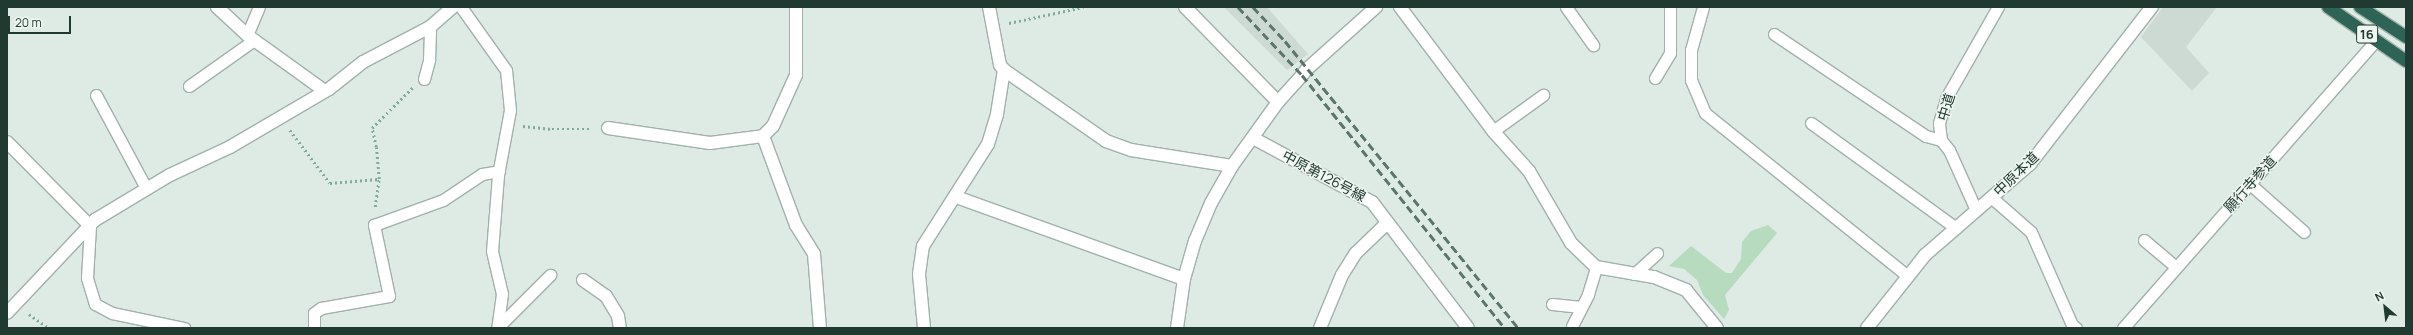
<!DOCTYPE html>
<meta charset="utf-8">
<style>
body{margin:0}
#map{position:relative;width:2413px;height:335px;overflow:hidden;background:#deeae4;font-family:Manrope,"Noto Sans JP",sans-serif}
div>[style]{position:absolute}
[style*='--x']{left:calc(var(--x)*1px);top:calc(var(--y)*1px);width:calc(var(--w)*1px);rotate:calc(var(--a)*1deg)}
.built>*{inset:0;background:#cdd9d3}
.green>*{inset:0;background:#b7dbbf}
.path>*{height:2.5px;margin-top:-1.25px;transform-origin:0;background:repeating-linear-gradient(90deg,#80ac9c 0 2px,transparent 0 5px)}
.roads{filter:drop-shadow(1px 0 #a1b1ab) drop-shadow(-1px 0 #a1b1ab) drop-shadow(0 1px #a1b1ab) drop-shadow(0 -1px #a1b1ab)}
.lane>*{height:11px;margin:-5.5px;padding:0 5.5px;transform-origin:5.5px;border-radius:5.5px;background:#fff}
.street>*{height:12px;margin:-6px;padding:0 6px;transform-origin:6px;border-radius:6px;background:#fff}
.secondary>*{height:12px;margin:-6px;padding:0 6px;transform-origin:6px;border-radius:6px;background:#fff}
.highway>*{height:12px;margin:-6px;padding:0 6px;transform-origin:6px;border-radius:6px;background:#2d6455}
.rail>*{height:3px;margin-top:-1.5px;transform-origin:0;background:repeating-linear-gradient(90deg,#5a756c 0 8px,transparent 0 12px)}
span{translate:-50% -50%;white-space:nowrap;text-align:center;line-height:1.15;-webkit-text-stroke:3px #eff6f2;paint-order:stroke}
.shield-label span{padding:1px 3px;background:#eff6f2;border:1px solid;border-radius:3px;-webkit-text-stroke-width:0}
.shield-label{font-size:13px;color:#203931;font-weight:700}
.street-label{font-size:14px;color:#203931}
.frame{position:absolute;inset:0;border:8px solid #203931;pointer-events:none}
.north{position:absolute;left:2365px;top:287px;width:40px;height:40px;-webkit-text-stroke:3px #eff6f2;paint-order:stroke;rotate:332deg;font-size:11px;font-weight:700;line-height:16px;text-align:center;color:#203931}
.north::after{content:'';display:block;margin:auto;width:14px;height:18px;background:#203931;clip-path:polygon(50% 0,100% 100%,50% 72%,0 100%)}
.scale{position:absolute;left:8px;top:16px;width:63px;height:18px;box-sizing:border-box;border:2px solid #203931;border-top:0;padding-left:5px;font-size:12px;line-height:14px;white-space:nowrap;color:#203931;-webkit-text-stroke:3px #eff6f2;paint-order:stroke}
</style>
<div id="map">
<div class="built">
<i style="clip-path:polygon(1224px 7px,1267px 7px,1308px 54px,1287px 70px)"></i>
<i style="clip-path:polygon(2163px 7px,2217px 7px,2186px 47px,2209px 73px,2192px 91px,2141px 37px)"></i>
</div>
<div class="green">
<i style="clip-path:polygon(1768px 225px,1777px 233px,1725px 295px,1729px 310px,1724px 319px,1703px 295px,1697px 280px,1684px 269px,1669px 266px,1691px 246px,1726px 273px,1732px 273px,1741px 259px,1742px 242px,1751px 231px)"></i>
</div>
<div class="path">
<i style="--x:1009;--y:23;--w:76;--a:-12.2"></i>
<i style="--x:523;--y:126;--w:29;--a:6"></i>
<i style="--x:552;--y:129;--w:40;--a:0"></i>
<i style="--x:290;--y:130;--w:66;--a:53"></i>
<i style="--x:330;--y:183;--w:49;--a:-4.7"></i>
<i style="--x:375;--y:207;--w:28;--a:-82"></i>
<i style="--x:379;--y:179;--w:32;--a:-95"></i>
<i style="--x:376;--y:147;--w:19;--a:-102"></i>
<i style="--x:372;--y:128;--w:57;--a:-45"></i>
<i style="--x:29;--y:314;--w:24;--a:35"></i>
</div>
<div class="roads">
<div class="lane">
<i style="--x:461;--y:7;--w:77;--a:54.5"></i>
<i style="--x:506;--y:70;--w:40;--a:84.3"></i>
<i style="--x:510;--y:110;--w:66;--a:100.5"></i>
<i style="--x:498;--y:175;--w:76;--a:94.5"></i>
<i style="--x:492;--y:251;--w:44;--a:76.9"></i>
<i style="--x:502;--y:294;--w:34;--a:98"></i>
<i style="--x:1566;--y:7;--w:47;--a:54.6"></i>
<i style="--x:1703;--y:7;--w:45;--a:105.6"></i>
<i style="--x:1691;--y:50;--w:30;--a:90"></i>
<i style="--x:1691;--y:80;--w:36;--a:67"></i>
<i style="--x:1705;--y:113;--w:260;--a:38.8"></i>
<i style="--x:1774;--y:34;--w:183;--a:33.9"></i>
<i style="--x:1926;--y:136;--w:16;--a:15"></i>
<i style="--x:247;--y:35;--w:30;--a:-67"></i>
<i style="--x:1655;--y:78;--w:29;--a:-59"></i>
<i style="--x:1670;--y:53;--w:46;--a:-90"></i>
<i style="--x:424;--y:79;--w:20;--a:-75"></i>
<i style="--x:429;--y:60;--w:33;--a:-88"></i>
<i style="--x:189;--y:86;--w:80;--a:-35.3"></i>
<i style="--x:96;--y:95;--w:106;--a:61.7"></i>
<i style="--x:1811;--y:123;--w:179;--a:35.9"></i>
<i style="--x:1493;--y:131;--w:62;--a:-35.8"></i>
<i style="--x:2250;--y:184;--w:72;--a:41.6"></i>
<i style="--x:1991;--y:197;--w:53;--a:41.2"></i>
<i style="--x:2031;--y:232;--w:102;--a:66.2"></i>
<i style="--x:2072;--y:325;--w:5;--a:37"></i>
<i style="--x:1976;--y:210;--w:66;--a:-114.2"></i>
<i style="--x:1949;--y:150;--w:13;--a:-129"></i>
<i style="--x:1941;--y:140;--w:17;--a:-97"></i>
<i style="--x:1939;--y:123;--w:26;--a:-74"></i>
<i style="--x:1946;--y:98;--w:105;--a:-60.3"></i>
<i style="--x:90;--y:226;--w:52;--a:93.3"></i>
<i style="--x:87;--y:278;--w:27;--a:73"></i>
<i style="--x:95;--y:304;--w:19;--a:28"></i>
<i style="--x:112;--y:313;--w:74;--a:11.8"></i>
<i style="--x:2144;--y:240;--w:42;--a:40.2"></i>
<i style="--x:1634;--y:274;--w:31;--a:-42"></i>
<i style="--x:1552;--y:304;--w:29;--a:6"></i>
<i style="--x:1572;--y:326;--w:36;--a:-63"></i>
<i style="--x:1588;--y:294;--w:28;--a:-73"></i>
<i style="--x:498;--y:327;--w:74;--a:-45"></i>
<i style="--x:314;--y:328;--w:15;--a:-90"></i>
<i style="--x:314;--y:313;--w:9;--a:-36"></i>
<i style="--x:321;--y:308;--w:69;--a:-10"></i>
<i style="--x:389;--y:296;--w:73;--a:-101.9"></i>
<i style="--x:374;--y:225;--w:73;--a:-19.9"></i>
<i style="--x:443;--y:200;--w:47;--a:-33.7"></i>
<i style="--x:482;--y:174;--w:17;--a:-10"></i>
<i style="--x:2123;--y:328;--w:383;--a:-48.7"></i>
</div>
<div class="street">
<i style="--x:217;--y:7;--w:41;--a:43"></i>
<i style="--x:247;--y:35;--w:96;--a:35.7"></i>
<i style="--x:1185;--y:7;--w:133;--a:45.6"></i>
<i style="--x:1400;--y:7;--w:155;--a:53.1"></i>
<i style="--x:1493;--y:131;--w:54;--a:48"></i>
<i style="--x:1529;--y:171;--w:83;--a:59.7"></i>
<i style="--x:1571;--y:243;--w:35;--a:44"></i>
<i style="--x:1596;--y:267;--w:59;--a:9.8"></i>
<i style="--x:1654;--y:277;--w:35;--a:22"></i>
<i style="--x:1686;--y:290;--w:49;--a:50.8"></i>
<i style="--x:1307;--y:69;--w:93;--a:-41.9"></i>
<i style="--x:1004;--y:70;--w:124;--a:34.8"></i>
<i style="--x:1106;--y:141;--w:27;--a:20"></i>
<i style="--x:1131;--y:150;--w:102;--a:9"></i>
<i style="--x:608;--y:128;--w:103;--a:8.4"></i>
<i style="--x:710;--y:143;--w:53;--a:-7.5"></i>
<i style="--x:763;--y:136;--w:14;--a:-45"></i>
<i style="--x:773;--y:126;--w:56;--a:-65.7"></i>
<i style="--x:796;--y:75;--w:68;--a:-90"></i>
<i style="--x:763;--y:136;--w:95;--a:69.7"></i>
<i style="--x:796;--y:225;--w:34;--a:58"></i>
<i style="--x:814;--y:254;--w:74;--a:85.4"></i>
<i style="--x:1253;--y:138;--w:135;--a:28.3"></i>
<i style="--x:1372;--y:202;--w:158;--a:52.7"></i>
<i style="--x:7;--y:142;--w:118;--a:45.3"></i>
<i style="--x:956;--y:197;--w:242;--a:19.8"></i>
<i style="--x:583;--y:280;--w:28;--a:35"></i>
<i style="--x:606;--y:296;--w:23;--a:59"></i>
<i style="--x:618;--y:316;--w:12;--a:81"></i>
<i style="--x:7;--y:313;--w:128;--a:-46.6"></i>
<i style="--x:95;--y:220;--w:87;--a:-31"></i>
<i style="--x:170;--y:175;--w:66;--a:-25"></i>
<i style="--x:230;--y:147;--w:115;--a:-30.4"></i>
<i style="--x:329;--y:89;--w:43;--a:-38.5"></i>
<i style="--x:363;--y:62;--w:76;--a:-27.6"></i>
<i style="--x:430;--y:27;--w:30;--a:-41"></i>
<i style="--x:924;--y:328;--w:54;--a:-95.3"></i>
<i style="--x:919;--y:274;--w:28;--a:-82"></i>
<i style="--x:923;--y:246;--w:121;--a:-57.5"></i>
<i style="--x:988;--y:144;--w:31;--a:-73"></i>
<i style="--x:997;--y:114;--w:45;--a:-81"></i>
<i style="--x:1004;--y:70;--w:6;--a:-129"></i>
<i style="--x:1000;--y:65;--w:59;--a:-100.7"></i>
<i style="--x:1177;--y:328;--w:49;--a:-81.9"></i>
<i style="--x:1184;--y:279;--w:40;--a:-74"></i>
<i style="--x:1195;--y:241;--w:41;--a:-67.2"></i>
<i style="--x:1211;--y:203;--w:43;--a:-60.4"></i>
<i style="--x:1232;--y:166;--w:79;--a:-54.3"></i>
<i style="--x:1278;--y:102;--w:36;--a:-48"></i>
<i style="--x:1320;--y:328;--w:57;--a:-67.5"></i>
<i style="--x:1342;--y:275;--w:26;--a:-58"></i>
<i style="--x:1356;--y:253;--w:42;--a:-44"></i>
</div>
<div class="secondary">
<i style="--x:1302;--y:75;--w:8;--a:-50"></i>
<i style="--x:1867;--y:328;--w:93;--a:-51.5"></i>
<i style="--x:1925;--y:255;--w:139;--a:-40.9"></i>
<i style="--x:2030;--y:164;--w:199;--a:-52.2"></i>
</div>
<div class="highway">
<i style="--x:2328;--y:7;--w:95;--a:34.7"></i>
<i style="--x:2360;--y:7;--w:55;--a:33.1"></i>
</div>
</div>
<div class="rail">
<i style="--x:1238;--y:7;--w:93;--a:46.7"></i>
<i style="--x:1302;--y:75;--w:324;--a:51.3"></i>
<i style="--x:1253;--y:7;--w:47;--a:46.7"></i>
<i style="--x:1285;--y:41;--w:370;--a:50.9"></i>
</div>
<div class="shield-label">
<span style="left:2367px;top:34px">16</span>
</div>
<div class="street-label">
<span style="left:1946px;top:107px;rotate:-73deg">中道</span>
<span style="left:2016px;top:174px;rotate:-44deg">中原本道</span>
<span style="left:1324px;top:176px;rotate:28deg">中原第126号線</span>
<span style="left:2250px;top:184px;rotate:-48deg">願行寺参道</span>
</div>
<div class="frame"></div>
<div class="north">N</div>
<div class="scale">20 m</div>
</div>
